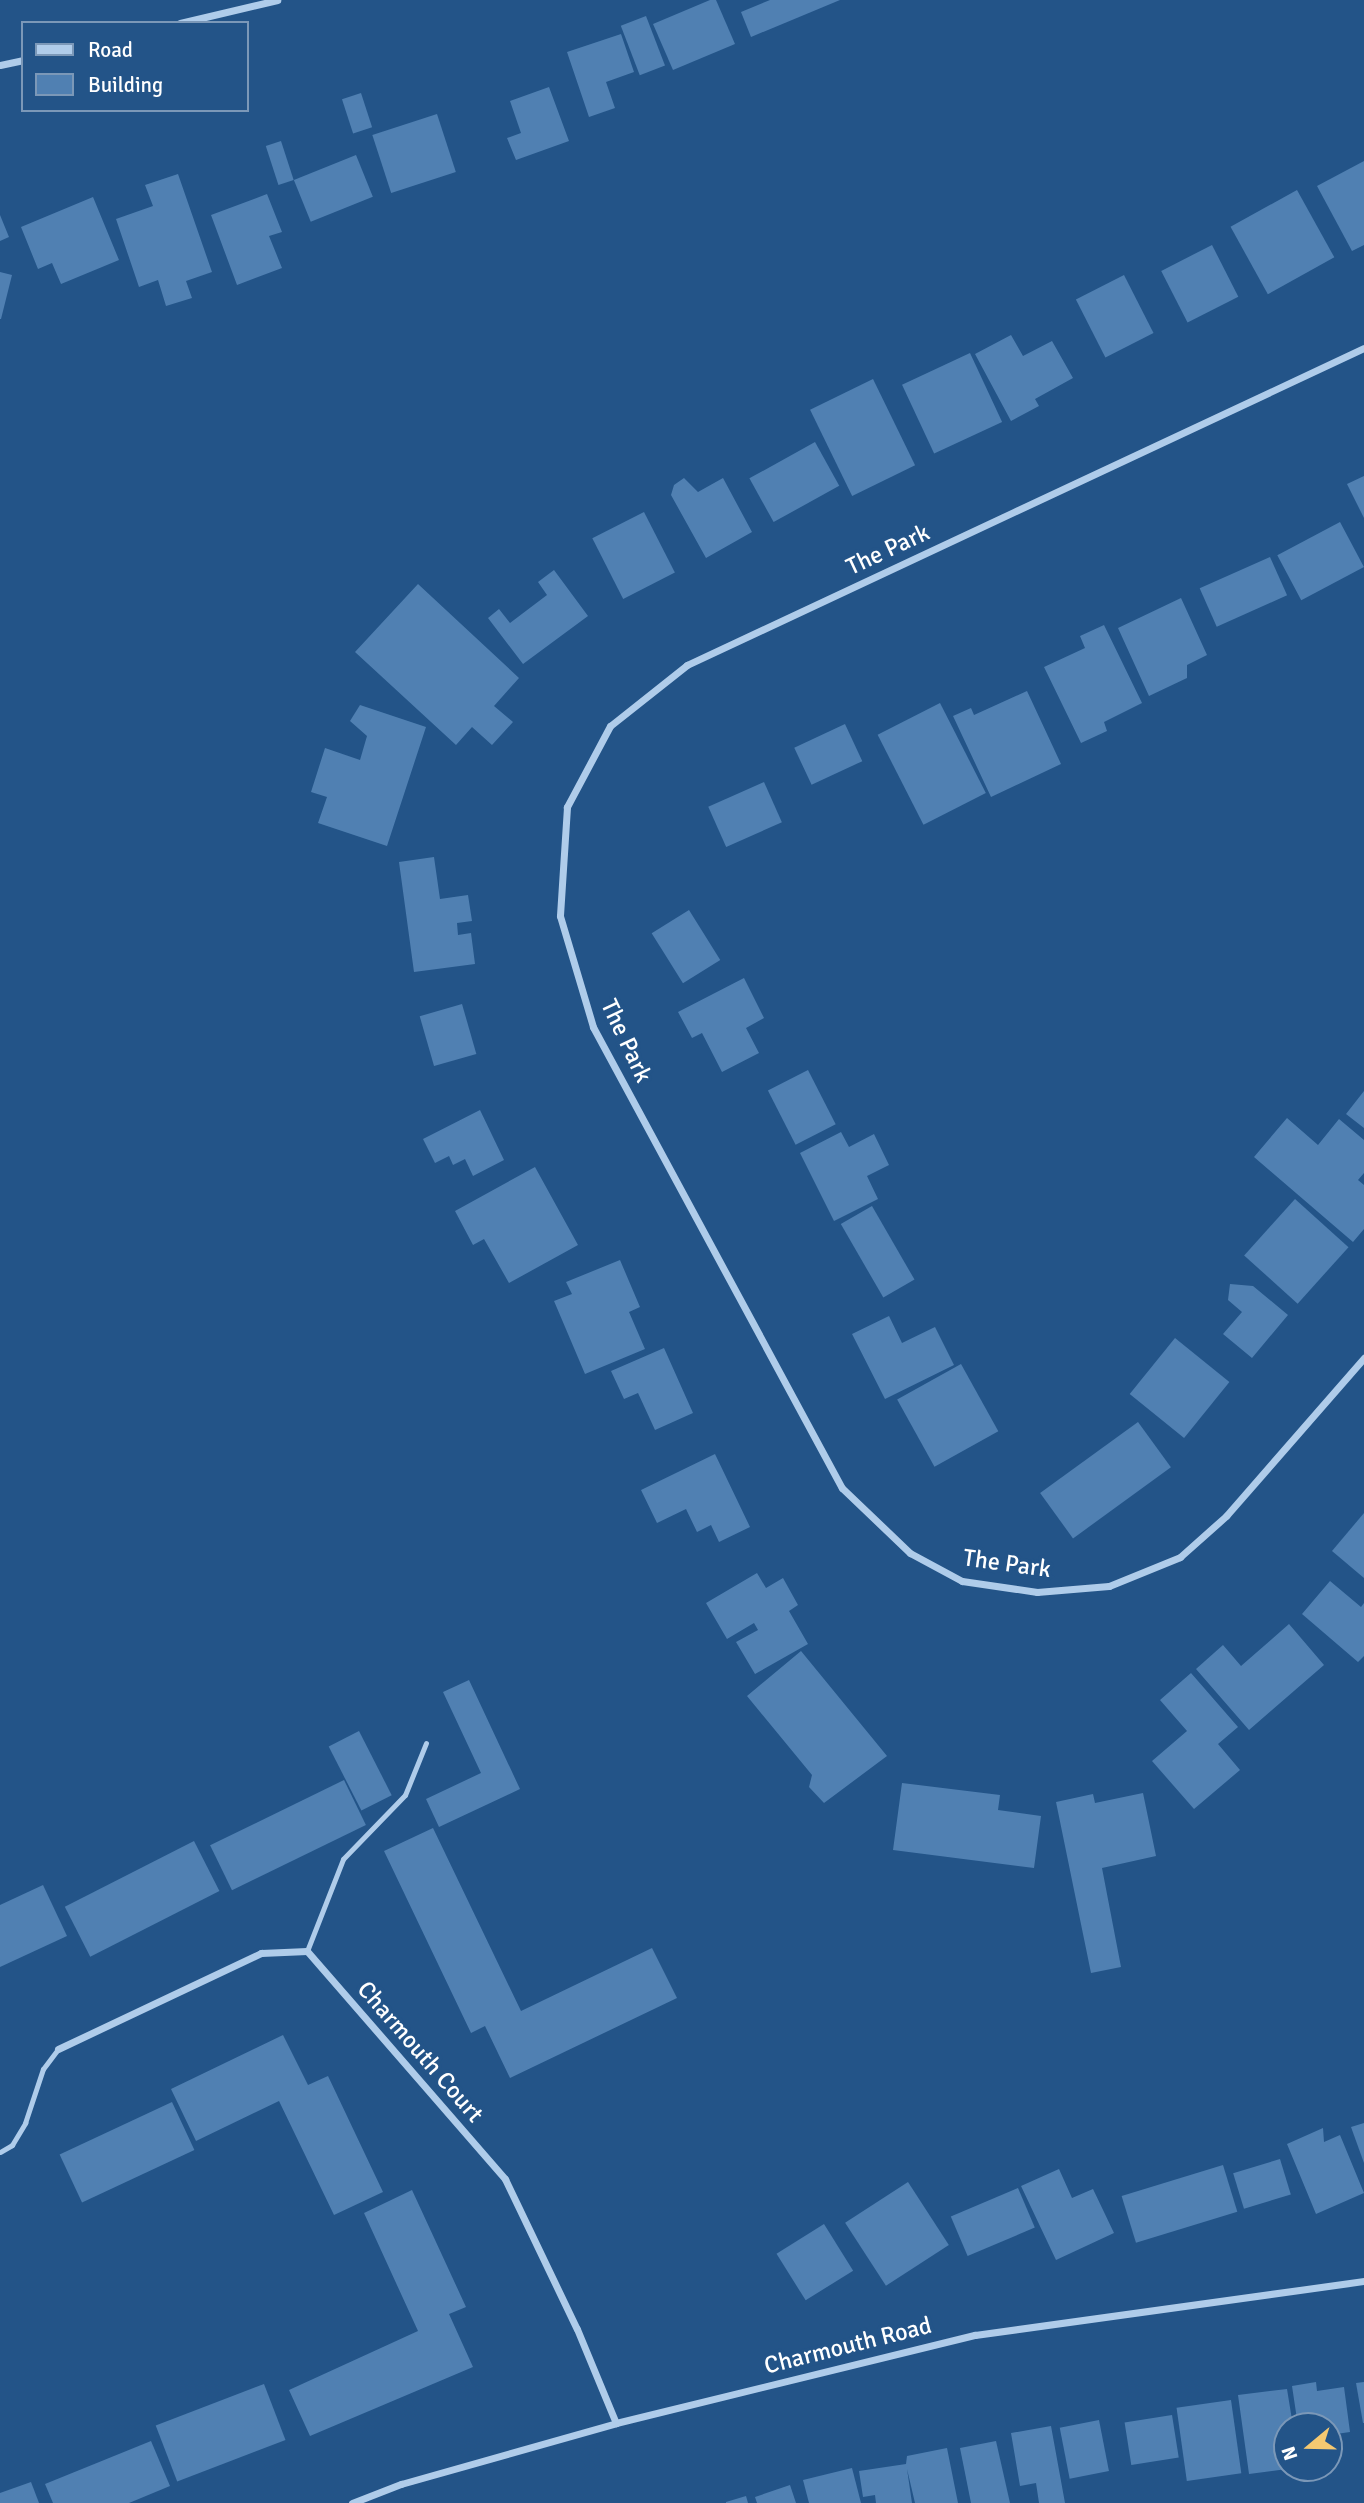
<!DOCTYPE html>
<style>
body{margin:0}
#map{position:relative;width:1364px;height:2503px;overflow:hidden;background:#235488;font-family:Signika,sans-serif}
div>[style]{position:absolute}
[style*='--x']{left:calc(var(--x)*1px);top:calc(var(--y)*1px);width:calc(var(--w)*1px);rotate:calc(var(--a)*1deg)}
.building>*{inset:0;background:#5080b2;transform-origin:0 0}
.lane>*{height:5px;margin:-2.5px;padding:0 2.5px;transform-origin:2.5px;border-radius:2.5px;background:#afccea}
.street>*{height:7px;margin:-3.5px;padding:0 3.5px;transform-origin:3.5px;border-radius:3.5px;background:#afccea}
span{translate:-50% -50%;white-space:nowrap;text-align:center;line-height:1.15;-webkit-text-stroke:7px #235488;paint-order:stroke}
.street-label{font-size:24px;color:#fff}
.legend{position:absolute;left:21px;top:21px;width:228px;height:91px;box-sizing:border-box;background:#235488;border:2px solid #7b98b8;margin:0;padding:9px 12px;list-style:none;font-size:21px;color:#fff}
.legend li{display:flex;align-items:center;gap:14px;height:35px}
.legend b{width:35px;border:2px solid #7b98b8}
.north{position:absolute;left:1273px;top:2412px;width:70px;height:70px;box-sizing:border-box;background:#235488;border:2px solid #7b98b8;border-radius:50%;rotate:251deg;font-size:19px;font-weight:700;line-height:28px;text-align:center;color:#fff}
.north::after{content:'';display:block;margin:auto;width:24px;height:32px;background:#f5c971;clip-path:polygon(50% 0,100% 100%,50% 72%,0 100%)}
</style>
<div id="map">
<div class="building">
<i style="clip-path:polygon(710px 0,716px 0,735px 44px,673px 70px,653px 24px)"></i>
<i style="clip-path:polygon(770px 0,840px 0,751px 37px,741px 12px)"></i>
<i style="left:646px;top:16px;width:53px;height:27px;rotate:69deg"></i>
<i style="clip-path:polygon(621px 34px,634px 72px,606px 82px,615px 108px,589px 117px,567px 52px)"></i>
<i style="clip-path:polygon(549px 87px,569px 141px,516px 160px,507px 138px,521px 133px,510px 101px)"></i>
<i style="left:361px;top:93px;width:36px;height:20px;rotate:72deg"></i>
<i style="left:437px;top:114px;width:61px;height:68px;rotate:72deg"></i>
<i style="left:281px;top:141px;width:41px;height:16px;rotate:72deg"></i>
<i style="left:356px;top:155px;width:45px;height:67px;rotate:68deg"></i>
<i style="clip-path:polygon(1364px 161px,1364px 245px,1352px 251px,1317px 186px)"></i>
<i style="clip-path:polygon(178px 174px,212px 272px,186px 281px,192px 298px,166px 306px,158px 280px,139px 287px,116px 219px,153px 206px,145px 185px)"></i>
<i style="left:1297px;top:190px;width:77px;height:76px;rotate:61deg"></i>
<i style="clip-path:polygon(267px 194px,282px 232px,269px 236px,282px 268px,237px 285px,211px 215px)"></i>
<i style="clip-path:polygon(93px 197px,119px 260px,61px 284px,52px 263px,38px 269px,21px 227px)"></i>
<i style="clip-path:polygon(0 215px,9px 237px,0 241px)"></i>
<i style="left:1212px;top:245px;width:58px;height:57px;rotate:63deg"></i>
<i style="clip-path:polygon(0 272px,12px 275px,1px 319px,0 319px)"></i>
<i style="left:1124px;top:275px;width:65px;height:54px;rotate:63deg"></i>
<i style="clip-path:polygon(1011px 335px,1023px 356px,1052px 341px,1073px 378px,1035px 399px,1039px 406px,1011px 421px,975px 354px)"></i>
<i style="left:970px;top:353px;width:76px;height:75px;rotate:65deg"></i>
<i style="left:873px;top:379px;width:96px;height:70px;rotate:64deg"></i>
<i style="left:815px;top:442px;width:50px;height:75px;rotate:61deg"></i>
<i style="clip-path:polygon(1364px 476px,1364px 518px,1347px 484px)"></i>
<i style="clip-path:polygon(684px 478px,698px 492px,723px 478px,752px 532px,706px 558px,671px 495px,674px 485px)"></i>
<i style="left:644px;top:512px;width:68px;height:58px;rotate:63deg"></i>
<i style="left:1340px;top:522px;width:51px;height:71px;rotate:62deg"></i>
<i style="left:1270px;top:557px;width:42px;height:77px;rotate:66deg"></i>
<i style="clip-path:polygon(554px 570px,588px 616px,523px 664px,488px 618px,499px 609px,510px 623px,547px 595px,538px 582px)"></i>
<i style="clip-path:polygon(418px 584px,519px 678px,494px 706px,513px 722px,492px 745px,472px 727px,456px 745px,355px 652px)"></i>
<i style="clip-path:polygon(1181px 598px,1207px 655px,1187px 665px,1187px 678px,1149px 696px,1118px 628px)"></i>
<i style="clip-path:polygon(1104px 625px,1142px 703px,1104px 722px,1107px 731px,1081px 743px,1044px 667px,1085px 648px,1080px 636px)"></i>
<i style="clip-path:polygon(1027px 691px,1061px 764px,991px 797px,953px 716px,971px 708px,974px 715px)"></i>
<i style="left:940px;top:703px;width:101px;height:70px;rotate:63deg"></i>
<i style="clip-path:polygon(360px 705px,426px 727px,387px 846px,318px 823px,327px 797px,311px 792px,325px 748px,360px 760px,367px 736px,350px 721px)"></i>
<i style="left:845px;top:724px;width:41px;height:56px;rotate:65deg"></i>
<i style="left:764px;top:782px;width:44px;height:61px;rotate:66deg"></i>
<i style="clip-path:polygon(434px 857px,440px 899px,468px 895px,472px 921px,457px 923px,458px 935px,471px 933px,475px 964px,414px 972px,399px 862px)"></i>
<i style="left:689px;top:910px;width:59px;height:44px;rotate:58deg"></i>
<i style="clip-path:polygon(744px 978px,764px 1018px,746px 1028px,759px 1053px,722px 1072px,702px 1033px,692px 1038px,678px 1012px)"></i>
<i style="left:462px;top:1004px;width:52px;height:44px;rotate:74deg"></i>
<i style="left:808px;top:1070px;width:61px;height:45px;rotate:63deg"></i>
<i style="clip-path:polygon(1364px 1091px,1364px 1128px,1346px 1114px)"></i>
<i style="clip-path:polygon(480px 1110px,504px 1160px,473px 1176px,465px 1159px,453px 1165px,449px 1156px,435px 1163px,423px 1139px)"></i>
<i style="clip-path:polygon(1287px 1118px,1318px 1145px,1339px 1119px,1364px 1140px,1364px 1173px,1358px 1180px,1364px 1185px,1364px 1229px,1353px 1242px,1254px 1157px)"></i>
<i style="clip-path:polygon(841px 1132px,849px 1147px,874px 1134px,889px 1165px,867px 1176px,878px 1199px,834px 1221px,800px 1153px)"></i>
<i style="clip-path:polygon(535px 1167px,578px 1245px,509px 1283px,484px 1239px,473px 1245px,455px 1211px)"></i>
<i style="left:1295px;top:1199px;width:72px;height:76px;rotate:42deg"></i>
<i style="left:872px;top:1206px;width:85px;height:36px;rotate:60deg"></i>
<i style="clip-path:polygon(620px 1260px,640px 1307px,629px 1312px,645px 1349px,585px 1374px,554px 1301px,572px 1294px,566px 1282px)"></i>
<i style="clip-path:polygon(1230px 1284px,1253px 1286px,1288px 1315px,1252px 1358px,1223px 1334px,1242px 1312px,1228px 1300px)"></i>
<i style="clip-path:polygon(889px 1316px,902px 1343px,935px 1327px,954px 1365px,885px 1399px,852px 1334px)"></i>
<i style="left:1175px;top:1338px;width:70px;height:72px;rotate:39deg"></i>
<i style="clip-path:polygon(664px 1348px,693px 1413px,655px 1430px,638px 1393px,624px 1399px,611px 1371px)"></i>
<i style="left:961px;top:1364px;width:77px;height:73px;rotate:61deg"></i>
<i style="left:1138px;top:1422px;width:56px;height:121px;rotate:54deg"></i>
<i style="clip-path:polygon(715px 1454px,750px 1527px,719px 1542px,711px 1525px,697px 1532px,686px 1509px,657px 1523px,641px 1490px)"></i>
<i style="clip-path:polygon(1364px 1513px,1364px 1578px,1332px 1551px)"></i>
<i style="clip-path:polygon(757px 1573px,766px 1588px,783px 1578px,798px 1605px,789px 1611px,808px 1644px,755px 1674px,736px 1642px,758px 1630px,754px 1623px,727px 1639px,706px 1603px)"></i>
<i style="clip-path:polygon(1330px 1581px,1361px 1607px,1364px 1603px,1364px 1656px,1358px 1662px,1302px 1614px)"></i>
<i style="clip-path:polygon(1289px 1624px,1324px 1665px,1249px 1730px,1196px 1669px,1223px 1645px,1241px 1666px)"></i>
<i style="clip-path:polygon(801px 1651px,887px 1756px,824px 1803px,809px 1787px,812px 1775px,747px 1696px)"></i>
<i style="clip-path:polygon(1191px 1673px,1238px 1727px,1218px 1744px,1240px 1770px,1194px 1809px,1152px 1761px,1187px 1731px,1160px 1700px)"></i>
<i style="clip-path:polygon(469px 1680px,520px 1789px,439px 1827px,426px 1799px,481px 1773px,443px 1692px)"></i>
<i style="left:359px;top:1731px;width:72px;height:34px;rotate:63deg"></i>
<i style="left:344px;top:1780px;width:50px;height:149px;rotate:64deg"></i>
<i style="clip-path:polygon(902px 1783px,1000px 1795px,998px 1810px,1041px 1816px,1034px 1868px,893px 1850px)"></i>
<i style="clip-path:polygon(1143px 1793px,1156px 1856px,1102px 1868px,1121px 1967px,1091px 1973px,1056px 1802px,1093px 1794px,1095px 1803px)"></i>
<i style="clip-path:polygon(433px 1828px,521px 2011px,652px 1948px,677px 1998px,510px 2078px,485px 2026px,471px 2033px,384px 1851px)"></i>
<i style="left:194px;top:1841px;width:56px;height:145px;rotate:63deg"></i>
<i style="clip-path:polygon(43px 1885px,67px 1936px,0 1967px,0 1905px)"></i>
<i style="clip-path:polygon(283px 2035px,308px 2085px,328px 2076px,383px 2192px,334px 2215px,279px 2101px,196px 2141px,171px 2089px)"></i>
<i style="left:172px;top:2102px;width:53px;height:124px;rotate:65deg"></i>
<i style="clip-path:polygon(1364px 2123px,1364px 2163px,1351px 2127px)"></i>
<i style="clip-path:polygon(1323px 2128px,1324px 2142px,1340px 2135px,1364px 2193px,1316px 2214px,1287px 2144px)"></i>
<i style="left:1280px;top:2159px;width:37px;height:49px;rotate:73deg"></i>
<i style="left:1223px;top:2165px;width:49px;height:106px;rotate:73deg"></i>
<i style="clip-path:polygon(1059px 2169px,1072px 2198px,1093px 2189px,1114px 2233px,1056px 2260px,1021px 2186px)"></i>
<i style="left:908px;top:2182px;width:75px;height:75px;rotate:57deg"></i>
<i style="left:1018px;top:2188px;width:43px;height:73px;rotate:67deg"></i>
<i style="clip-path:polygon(412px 2190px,466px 2307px,449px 2314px,473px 2367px,310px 2436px,289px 2390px,418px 2331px,364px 2213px)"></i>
<i style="left:824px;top:2224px;width:55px;height:56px;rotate:58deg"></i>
<i style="clip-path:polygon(1316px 2382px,1317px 2391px,1344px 2387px,1350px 2432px,1329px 2435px,1329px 2426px,1298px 2426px,1292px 2386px)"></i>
<i style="clip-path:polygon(1364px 2382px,1364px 2423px,1363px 2423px,1356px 2383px)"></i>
<i style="left:264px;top:2384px;width:60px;height:116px;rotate:69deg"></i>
<i style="clip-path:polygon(1287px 2389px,1293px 2426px,1282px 2432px,1287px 2469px,1249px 2474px,1238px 2395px)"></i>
<i style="left:1231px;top:2400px;width:74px;height:55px;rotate:82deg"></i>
<i style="left:1172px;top:2415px;width:43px;height:48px;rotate:81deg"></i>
<i style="left:1099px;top:2420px;width:52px;height:40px;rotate:79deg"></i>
<i style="clip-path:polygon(1051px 2426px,1065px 2503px,1039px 2503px,1036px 2483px,1020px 2486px,1011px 2433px)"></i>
<i style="clip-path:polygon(151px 2441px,170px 2486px,129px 2503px,53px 2503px,45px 2484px)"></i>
<i style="clip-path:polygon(996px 2441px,1010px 2503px,971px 2503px,960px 2448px)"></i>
<i style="clip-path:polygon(947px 2448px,958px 2503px,915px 2503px,907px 2469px,912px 2503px,876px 2503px,875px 2495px,863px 2497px,859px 2471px,906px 2464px,907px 2456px)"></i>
<i style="clip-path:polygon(852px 2468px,861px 2503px,809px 2503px,803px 2480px)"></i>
<i style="clip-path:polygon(31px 2482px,39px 2503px,0 2503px,0 2493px)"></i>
<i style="clip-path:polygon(790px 2485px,796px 2503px,757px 2503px,755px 2497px)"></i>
<i style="clip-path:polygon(746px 2496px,748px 2503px,726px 2503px,726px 2502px)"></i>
</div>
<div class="lane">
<i style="--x:307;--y:1951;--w:99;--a:-68.6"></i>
<i style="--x:343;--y:1859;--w:89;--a:-45.9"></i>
<i style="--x:405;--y:1795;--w:56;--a:-68"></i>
<i style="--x:0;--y:2152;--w:14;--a:-30"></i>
<i style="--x:12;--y:2145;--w:26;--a:-59"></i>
<i style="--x:25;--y:2123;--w:57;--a:-71.6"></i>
<i style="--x:43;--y:2069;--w:25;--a:-53"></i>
</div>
<div class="street">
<i style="--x:180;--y:23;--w:100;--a:-13.3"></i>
<i style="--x:0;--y:65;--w:24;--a:-12"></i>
<i style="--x:1364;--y:348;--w:748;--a:154.91"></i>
<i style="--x:687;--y:665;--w:98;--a:141.6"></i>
<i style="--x:610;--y:726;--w:92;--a:118"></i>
<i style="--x:567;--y:807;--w:109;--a:93.7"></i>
<i style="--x:560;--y:916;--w:116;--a:73.4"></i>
<i style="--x:593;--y:1027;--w:524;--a:61.63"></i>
<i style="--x:842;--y:1488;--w:94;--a:43.7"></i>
<i style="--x:910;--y:1553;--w:59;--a:28.3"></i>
<i style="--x:962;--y:1581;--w:76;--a:8.3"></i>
<i style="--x:1037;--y:1592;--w:72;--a:-4.8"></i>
<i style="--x:1109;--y:1586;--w:77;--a:-22.2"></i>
<i style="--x:1180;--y:1557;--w:62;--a:-41.7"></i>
<i style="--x:1226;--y:1516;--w:210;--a:-48.9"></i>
<i style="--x:58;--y:2049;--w:225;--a:-25.3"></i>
<i style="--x:261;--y:1953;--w:46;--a:-2.5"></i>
<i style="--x:307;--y:1951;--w:302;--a:49"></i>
<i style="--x:505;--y:2179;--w:166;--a:64.4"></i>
<i style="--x:577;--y:2329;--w:102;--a:67.5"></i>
<i style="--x:352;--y:2503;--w:53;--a:-21.2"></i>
<i style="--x:401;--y:2484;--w:223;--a:-15.8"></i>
<i style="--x:616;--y:2423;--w:370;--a:-13.8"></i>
<i style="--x:975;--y:2335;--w:393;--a:-7.9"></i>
</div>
<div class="street-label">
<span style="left:888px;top:550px;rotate:-25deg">The Park</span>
<span style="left:626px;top:1041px;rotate:65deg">The Park</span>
<span style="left:1007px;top:1564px;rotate:8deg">The Park</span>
<span style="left:420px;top:2052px;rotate:49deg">Charmouth Court</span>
<span style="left:848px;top:2346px;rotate:-14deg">Charmouth Road</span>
</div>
<ul class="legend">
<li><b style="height:9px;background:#afccea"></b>Road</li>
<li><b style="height:19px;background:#5080b2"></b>Building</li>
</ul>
<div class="north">N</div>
</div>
